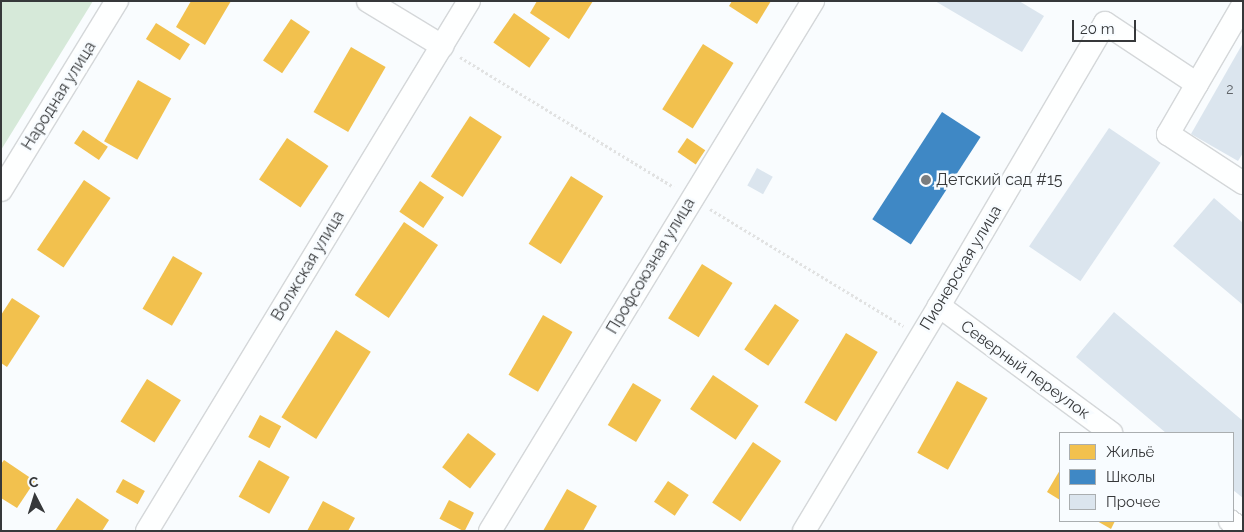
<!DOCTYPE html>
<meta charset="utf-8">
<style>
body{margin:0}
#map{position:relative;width:1244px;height:532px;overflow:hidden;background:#f9fcfe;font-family:Raleway,sans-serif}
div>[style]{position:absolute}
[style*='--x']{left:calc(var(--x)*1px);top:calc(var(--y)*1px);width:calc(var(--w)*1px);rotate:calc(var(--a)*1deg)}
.green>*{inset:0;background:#d6e9d9}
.homes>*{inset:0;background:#f2c14e;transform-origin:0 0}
.schools>*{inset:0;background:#3f88c5;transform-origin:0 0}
.building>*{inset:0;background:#dbe5ee;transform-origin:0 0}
.path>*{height:3px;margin-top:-1.5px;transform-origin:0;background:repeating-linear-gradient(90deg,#e1e2e2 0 2.5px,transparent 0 5px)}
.roads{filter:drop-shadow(1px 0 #d4d7d9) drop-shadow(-1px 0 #d4d7d9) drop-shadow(0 1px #d4d7d9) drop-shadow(0 -1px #d4d7d9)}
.minor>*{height:22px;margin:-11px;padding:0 11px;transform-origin:11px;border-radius:11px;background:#feffff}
.dots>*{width:14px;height:14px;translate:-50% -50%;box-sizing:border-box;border:2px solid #f8fcff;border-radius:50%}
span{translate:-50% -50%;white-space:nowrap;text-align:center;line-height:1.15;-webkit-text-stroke:5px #f8fcff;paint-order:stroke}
.number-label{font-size:14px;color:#5f6367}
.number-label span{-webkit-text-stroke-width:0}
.street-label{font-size:16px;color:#36383a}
.poi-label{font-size:16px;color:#36383a}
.left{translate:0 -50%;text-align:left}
.frame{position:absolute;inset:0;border:2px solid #36383a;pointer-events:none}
.legend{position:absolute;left:1059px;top:432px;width:175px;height:90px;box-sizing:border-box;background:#f8fcff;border:1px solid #aaaeb0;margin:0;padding:6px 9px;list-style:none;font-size:15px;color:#36383a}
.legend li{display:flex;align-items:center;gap:10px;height:25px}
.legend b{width:25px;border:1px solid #aaaeb0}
.north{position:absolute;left:10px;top:472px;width:50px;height:50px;-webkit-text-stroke:4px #f8fcff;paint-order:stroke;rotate:355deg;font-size:14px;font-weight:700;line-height:20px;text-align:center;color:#36383a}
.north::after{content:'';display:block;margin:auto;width:18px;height:22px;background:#36383a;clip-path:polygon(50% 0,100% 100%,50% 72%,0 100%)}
.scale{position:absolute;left:1072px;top:20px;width:64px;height:22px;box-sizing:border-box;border:2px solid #36383a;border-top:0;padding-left:6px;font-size:15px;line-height:18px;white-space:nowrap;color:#36383a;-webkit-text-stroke:4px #f8fcff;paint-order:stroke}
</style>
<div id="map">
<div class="green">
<i style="clip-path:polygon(1px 1px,93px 1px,1px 150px)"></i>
</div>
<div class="homes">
<i style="clip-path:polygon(191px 1px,231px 1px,205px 45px,176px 27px)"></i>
<i style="clip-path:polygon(537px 1px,593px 1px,569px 39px,530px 13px)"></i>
<i style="clip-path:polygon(732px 1px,771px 1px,757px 24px,729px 6px)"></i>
<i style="left:514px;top:13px;width:44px;height:36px;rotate:35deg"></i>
<i style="left:291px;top:19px;width:23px;height:50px;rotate:34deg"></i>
<i style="left:156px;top:23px;width:40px;height:19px;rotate:32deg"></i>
<i style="left:703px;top:44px;width:36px;height:77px;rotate:32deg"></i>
<i style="left:351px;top:47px;width:40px;height:75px;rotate:30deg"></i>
<i style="left:138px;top:80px;width:38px;height:70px;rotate:29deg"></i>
<i style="left:470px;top:116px;width:38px;height:72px;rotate:33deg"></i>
<i style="left:83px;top:130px;width:30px;height:16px;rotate:34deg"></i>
<i style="left:287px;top:138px;width:50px;height:50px;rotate:34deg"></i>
<i style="left:687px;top:138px;width:22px;height:17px;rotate:34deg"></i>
<i style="left:571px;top:176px;width:38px;height:80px;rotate:32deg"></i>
<i style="left:84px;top:180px;width:32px;height:84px;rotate:34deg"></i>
<i style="left:420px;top:181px;width:29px;height:37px;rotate:34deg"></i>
<i style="left:404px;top:222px;width:41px;height:88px;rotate:34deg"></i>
<i style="left:173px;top:256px;width:34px;height:61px;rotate:30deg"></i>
<i style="left:702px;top:264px;width:36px;height:64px;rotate:32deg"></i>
<i style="clip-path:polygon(12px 298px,40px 316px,7px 367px,1px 363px,1px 315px)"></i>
<i style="left:775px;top:304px;width:29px;height:55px;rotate:34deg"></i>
<i style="left:543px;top:315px;width:34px;height:69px;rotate:30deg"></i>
<i style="left:336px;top:330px;width:41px;height:103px;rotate:32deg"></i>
<i style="left:846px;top:333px;width:37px;height:81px;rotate:31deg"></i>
<i style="left:713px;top:375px;width:55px;height:41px;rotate:34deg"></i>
<i style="left:147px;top:379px;width:40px;height:50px;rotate:32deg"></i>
<i style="left:957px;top:381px;width:35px;height:82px;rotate:29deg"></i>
<i style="left:633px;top:383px;width:33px;height:49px;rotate:31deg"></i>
<i style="left:260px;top:415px;width:24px;height:25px;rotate:28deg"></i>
<i style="left:468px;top:433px;width:35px;height:43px;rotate:37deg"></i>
<i style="left:753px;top:442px;width:34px;height:73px;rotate:34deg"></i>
<i style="clip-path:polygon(4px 460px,35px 481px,17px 508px,1px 498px,1px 464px)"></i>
<i style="left:259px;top:460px;width:35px;height:42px;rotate:29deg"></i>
<i style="clip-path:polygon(1060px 470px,1060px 500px,1047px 492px)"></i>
<i style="left:123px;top:479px;width:25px;height:15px;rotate:29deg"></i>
<i style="left:668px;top:481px;width:25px;height:25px;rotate:34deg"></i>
<i style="clip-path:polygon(567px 489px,597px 506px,583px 531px,543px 531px)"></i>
<i style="clip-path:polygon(77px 498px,109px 520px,102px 531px,55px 531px)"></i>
<i style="left:449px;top:500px;width:28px;height:21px;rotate:27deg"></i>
<i style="clip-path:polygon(323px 501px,355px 518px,348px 531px,307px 531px)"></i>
<i style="clip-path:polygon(1097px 521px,1115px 521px,1111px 529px)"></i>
</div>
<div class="schools">
<i style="left:942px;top:112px;width:46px;height:128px;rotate:33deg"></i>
</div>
<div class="building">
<i style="clip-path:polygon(935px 1px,1019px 1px,1044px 16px,1022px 52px)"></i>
<i style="clip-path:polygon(1243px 43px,1243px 153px,1238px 161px,1191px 134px)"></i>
<i style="left:1109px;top:128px;width:62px;height:143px;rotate:34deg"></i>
<i style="left:757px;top:168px;width:18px;height:20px;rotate:29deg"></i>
<i style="clip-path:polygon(1214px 198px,1243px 223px,1243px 305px,1173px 246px)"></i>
<i style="clip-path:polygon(1114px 312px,1243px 421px,1243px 498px,1233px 490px,1233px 433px,1166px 433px,1076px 357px)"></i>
</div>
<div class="path">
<i style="--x:460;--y:57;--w:250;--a:31.3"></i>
<i style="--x:710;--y:209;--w:226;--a:31.2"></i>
</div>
<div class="roads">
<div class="minor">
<i style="--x:368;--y:1;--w:87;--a:31.3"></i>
<i style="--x:1197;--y:84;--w:58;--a:120.1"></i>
<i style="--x:1168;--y:134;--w:90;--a:33.2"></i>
<i style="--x:1;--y:190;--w:222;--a:-58.5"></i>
<i style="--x:939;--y:306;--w:214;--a:36.4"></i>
<i style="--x:1230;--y:521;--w:16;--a:35"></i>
<i style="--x:147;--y:531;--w:620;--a:-58.72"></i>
<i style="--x:490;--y:531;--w:621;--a:-58.64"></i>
<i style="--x:804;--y:531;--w:262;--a:-59"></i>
<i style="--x:939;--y:306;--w:328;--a:-59.6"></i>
<i style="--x:1105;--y:23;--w:110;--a:33.5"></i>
<i style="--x:1197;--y:84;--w:91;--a:-59.8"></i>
</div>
</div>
<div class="dots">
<i style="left:926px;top:180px;background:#7a7d7f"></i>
</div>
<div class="number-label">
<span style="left:1230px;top:89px">2</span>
</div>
<div class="street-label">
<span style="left:59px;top:96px;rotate:-58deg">Народная улица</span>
<span style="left:308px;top:266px;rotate:-59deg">Волжская улица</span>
<span style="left:651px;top:266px;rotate:-59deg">Профсоюзная улица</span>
<span style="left:961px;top:268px;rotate:-59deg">Пионерская улица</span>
<span style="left:1025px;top:370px;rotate:36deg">Северный переулок</span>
</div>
<div class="poi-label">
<span class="left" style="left:936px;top:180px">Детский сад #15</span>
</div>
<div class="frame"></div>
<ul class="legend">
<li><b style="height:14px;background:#f2c14e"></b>Жильё</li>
<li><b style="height:14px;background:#3f88c5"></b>Школы</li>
<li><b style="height:14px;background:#dbe5ee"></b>Прочее</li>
</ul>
<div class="north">С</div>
<div class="scale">20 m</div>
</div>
